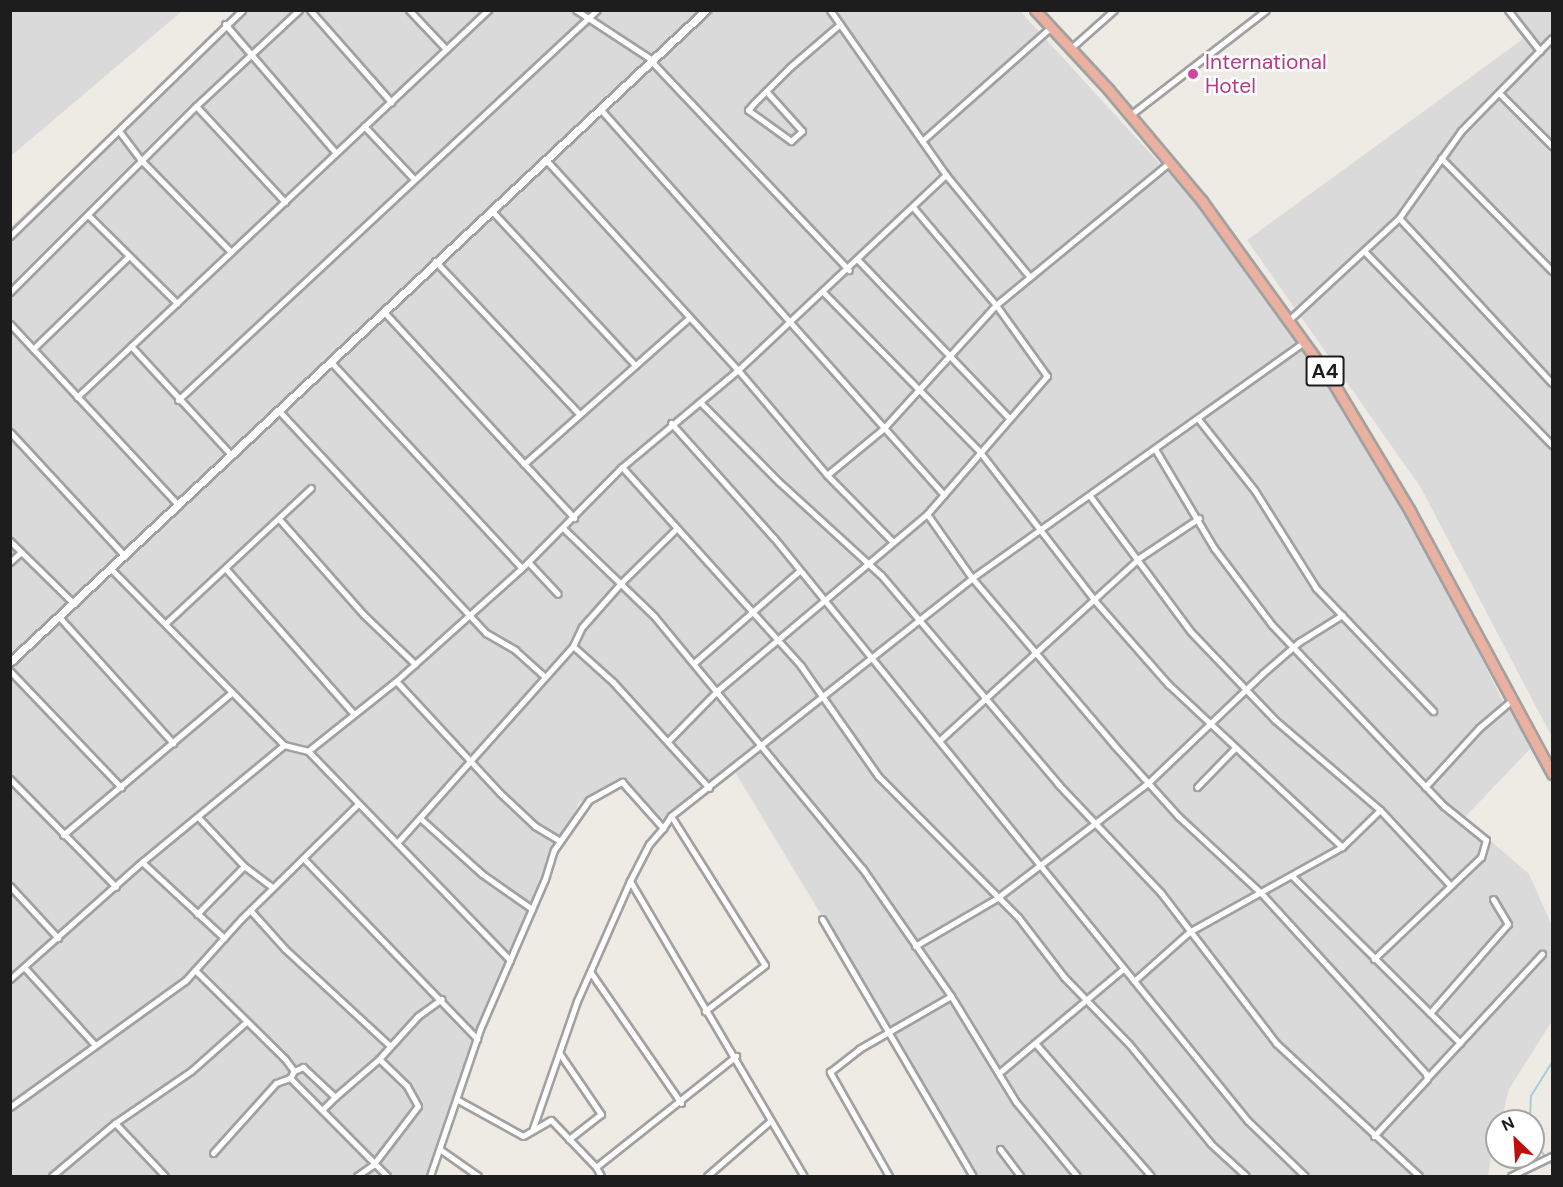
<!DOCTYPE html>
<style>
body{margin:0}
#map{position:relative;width:1563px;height:1187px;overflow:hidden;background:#eeeae4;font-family:"DM Sans",sans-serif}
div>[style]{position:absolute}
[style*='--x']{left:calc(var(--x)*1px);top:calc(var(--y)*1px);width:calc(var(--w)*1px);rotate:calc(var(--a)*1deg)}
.residential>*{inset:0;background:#dbdada}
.stream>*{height:2px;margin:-1px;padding:0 1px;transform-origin:1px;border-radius:1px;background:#a7cdd8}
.roads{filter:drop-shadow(2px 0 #a1a1a1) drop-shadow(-2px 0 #a1a1a1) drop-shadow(0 2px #a1a1a1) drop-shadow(0 -2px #a1a1a1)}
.minor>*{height:5px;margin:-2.5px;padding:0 2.5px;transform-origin:2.5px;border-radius:2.5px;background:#fff}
.tertiary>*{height:7px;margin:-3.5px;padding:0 3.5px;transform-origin:3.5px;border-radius:3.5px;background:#fff}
.trunk>*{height:9px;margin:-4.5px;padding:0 4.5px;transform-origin:4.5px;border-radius:4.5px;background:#eab1a0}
.dots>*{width:16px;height:16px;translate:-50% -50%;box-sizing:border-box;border:3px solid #fff;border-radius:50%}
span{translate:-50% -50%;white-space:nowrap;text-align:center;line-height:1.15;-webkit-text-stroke:5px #fff;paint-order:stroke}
.shield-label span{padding:2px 4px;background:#fff;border:2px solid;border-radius:4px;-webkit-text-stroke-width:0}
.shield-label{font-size:20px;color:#1d1d1d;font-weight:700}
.hotel-label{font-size:21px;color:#b23c85}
.left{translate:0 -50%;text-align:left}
.frame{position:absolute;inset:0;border:12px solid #1d1d1d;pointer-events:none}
.north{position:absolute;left:1485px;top:1109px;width:60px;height:60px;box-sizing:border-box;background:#fff;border:2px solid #a5a5a5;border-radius:50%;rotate:335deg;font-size:16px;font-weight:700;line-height:24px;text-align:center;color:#1d1d1d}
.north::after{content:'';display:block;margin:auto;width:21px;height:27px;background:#bc100f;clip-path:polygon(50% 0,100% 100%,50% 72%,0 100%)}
</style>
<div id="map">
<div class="residential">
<i style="clip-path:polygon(11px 10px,182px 10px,182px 11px,11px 156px)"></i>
<i style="clip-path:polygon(239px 11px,1020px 11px,1235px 246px,1410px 513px,1502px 700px,1533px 746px,1464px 818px,1529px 874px,1552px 926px,1552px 1021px,1509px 1089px,1501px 1121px,1497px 1121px,1488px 1176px,979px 1176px,735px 772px,666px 822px,624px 780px,579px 802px,426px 1176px,11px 1176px,11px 227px)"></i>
<i style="clip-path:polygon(1503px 11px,1552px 11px,1552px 737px,1421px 488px,1247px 240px,1523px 39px)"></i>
</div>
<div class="stream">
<i style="--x:1530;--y:1121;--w:25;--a:-88"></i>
<i style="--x:1531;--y:1096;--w:39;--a:-58"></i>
<i style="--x:1533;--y:1142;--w:29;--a:49"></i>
</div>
<div class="roads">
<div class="minor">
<i style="--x:310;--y:10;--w:123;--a:48.6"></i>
<i style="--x:409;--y:10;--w:54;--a:46.5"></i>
<i style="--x:576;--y:10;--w:93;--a:33.2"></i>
<i style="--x:830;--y:10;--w:202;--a:54.9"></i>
<i style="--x:946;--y:175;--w:131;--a:50.6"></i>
<i style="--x:1508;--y:10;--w:52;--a:52"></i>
<i style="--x:225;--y:24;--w:169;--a:49.3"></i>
<i style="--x:1070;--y:49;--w:59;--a:-41.6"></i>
<i style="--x:653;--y:63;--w:285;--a:46.6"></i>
<i style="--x:766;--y:91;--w:54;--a:48"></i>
<i style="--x:802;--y:131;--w:15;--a:138"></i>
<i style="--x:791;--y:141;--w:53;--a:-144.2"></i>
<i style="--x:748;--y:110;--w:9;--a:-49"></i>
<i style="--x:754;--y:103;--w:51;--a:-45"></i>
<i style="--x:790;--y:67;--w:65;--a:-40.6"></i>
<i style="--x:1499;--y:93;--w:75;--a:45"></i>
<i style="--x:196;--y:106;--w:131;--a:47.2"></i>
<i style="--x:602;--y:111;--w:514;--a:48.31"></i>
<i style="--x:1129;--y:116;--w:173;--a:-37.7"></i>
<i style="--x:364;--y:126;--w:71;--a:46.7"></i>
<i style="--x:119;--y:131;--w:38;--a:53"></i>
<i style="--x:142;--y:161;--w:127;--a:45.6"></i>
<i style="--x:922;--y:141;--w:172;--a:-41.5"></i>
<i style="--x:1441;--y:158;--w:158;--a:45.5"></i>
<i style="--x:547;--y:161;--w:283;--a:47.6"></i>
<i style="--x:738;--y:370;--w:138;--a:49.7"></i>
<i style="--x:827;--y:475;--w:94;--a:45.4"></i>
<i style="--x:491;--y:210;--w:212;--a:47.1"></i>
<i style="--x:89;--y:216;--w:124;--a:44.7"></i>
<i style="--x:1399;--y:218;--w:225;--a:47.2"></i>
<i style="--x:10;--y:236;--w:324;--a:-44.2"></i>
<i style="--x:1365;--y:252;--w:269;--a:45.9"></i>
<i style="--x:858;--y:260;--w:219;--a:46.3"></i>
<i style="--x:435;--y:261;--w:210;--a:46.7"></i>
<i style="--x:10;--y:292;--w:263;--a:-45"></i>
<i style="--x:196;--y:106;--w:141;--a:-43"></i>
<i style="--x:823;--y:292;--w:224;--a:45.5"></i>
<i style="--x:980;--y:452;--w:188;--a:52.3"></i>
<i style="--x:1095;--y:601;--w:111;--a:48.7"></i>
<i style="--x:1168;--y:684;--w:238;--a:43.1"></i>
<i style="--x:385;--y:313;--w:279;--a:47.3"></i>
<i style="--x:1290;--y:319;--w:149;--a:-42.8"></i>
<i style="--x:1399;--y:218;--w:107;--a:-54.5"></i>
<i style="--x:1461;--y:131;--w:130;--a:-45.6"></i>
<i style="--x:10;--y:324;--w:248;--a:47.1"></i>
<i style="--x:131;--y:346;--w:149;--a:47.4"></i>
<i style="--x:33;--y:349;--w:132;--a:-44.1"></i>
<i style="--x:330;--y:361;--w:282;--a:47.2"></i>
<i style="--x:77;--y:397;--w:565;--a:-43.28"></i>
<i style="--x:178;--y:400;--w:572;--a:-42.95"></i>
<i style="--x:700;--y:402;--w:112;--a:45.4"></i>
<i style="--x:779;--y:482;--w:138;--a:42.4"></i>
<i style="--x:881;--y:575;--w:274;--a:49.7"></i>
<i style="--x:1058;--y:784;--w:150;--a:46.6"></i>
<i style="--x:1161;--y:893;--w:189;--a:52.5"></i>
<i style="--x:1276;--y:1043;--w:195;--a:42.9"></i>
<i style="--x:279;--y:411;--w:304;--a:47"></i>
<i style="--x:486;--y:633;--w:34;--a:30"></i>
<i style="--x:515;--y:650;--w:40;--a:42"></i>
<i style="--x:1199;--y:420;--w:90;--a:51.7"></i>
<i style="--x:1255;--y:491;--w:115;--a:57.8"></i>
<i style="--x:1316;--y:588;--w:170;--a:46.4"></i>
<i style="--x:671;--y:423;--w:154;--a:48.2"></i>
<i style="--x:774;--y:538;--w:751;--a:50.89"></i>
<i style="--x:1248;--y:1121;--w:79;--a:44"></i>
<i style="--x:10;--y:432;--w:169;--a:47.2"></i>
<i style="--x:1155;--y:449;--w:115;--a:59.2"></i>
<i style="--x:1214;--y:548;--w:96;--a:53"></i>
<i style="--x:1272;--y:625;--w:250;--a:46.5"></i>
<i style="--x:1444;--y:806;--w:54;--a:39"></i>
<i style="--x:1486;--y:840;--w:18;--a:106"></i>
<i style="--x:1481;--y:857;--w:148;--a:136.4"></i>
<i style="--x:524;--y:464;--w:219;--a:-41.5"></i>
<i style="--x:622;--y:467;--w:268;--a:48"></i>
<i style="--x:801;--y:666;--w:134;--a:55"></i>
<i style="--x:878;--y:776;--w:199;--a:45.2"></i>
<i style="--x:1018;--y:917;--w:76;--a:52.5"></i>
<i style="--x:1064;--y:977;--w:93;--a:45.9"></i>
<i style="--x:1129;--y:1044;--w:129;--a:50.6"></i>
<i style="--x:1211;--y:1144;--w:47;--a:42.4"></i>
<i style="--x:827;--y:475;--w:72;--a:-39.4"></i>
<i style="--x:883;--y:429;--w:168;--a:-47.7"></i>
<i style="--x:996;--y:305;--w:225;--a:-39.4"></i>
<i style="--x:1090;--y:496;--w:169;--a:53.4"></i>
<i style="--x:1191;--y:632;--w:122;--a:46.3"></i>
<i style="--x:1275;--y:720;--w:138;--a:40.6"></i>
<i style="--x:1380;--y:810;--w:101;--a:47"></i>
<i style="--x:927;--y:514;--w:78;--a:54.9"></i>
<i style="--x:972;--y:578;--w:219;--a:49.6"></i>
<i style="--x:1114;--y:745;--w:96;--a:48"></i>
<i style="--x:1178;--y:816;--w:113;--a:42.9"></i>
<i style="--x:1261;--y:893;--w:245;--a:47.6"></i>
<i style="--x:1426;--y:1074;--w:5;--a:79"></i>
<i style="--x:1427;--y:1079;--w:78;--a:132.9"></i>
<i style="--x:279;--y:519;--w:128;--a:48.5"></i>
<i style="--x:364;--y:615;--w:71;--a:43.9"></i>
<i style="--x:564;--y:529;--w:125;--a:44"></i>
<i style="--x:654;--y:616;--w:327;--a:50.5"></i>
<i style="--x:862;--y:868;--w:156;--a:55.2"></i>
<i style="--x:951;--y:996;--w:124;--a:58.5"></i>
<i style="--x:1016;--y:1102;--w:96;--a:50.5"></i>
<i style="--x:10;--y:541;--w:90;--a:44.5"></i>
<i style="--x:10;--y:562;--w:15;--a:-42"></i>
<i style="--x:529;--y:563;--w:42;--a:46.9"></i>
<i style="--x:111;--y:569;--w:247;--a:45.5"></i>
<i style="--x:284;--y:745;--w:25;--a:14"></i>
<i style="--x:308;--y:751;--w:291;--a:46"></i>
<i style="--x:226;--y:569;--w:192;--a:48.6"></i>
<i style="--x:60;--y:618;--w:169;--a:47.9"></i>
<i style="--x:166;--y:623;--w:198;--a:-43"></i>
<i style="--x:573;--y:646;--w:54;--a:42"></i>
<i style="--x:613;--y:682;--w:143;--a:47.8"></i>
<i style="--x:694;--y:663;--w:140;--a:-41.2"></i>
<i style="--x:10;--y:671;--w:161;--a:46.3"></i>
<i style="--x:396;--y:681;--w:153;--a:47.1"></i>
<i style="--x:500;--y:793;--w:48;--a:43.3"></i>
<i style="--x:535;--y:826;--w:29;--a:31"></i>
<i style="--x:669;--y:740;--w:70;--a:-45.6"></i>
<i style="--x:718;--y:690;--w:273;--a:-40.1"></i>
<i style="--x:927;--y:514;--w:183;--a:-49"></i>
<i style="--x:1047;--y:376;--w:87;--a:-125.7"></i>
<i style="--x:996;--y:305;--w:128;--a:-130.3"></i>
<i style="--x:940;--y:740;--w:270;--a:-42.4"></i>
<i style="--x:1139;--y:558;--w:72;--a:-33.7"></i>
<i style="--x:308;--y:751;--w:112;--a:-38.5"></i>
<i style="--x:396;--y:681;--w:169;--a:-41.9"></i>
<i style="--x:522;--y:568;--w:142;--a:-45.3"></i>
<i style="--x:622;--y:467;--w:151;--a:-39.9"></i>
<i style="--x:738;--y:370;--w:285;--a:-43.2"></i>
<i style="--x:10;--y:779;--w:151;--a:45.5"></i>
<i style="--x:1197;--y:787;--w:54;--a:-45.7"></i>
<i style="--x:1425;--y:787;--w:80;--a:-47.5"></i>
<i style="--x:1479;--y:728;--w:43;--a:-40.3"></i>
<i style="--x:671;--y:816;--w:176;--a:57.8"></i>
<i style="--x:765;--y:965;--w:76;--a:142.5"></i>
<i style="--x:421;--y:819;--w:82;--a:42"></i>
<i style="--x:482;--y:874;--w:61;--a:35"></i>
<i style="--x:663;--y:828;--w:21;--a:131"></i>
<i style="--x:649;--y:844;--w:42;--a:117.2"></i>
<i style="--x:630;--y:881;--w:342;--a:59.5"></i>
<i style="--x:63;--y:835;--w:220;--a:-40.2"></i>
<i style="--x:397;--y:843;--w:264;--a:-48.2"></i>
<i style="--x:573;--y:646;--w:21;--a:-65"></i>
<i style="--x:582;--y:627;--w:60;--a:-48.4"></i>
<i style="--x:622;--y:582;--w:77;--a:-44.5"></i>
<i style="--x:304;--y:859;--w:250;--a:46.1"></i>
<i style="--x:142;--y:862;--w:112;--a:42.8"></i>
<i style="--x:244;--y:866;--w:35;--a:37"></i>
<i style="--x:1292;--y:876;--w:237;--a:44.8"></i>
<i style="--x:10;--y:886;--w:71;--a:47.3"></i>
<i style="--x:250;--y:910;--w:52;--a:48.1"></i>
<i style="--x:285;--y:949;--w:143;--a:42.7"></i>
<i style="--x:197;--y:914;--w:67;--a:-45.6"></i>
<i style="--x:244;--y:866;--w:67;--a:-133.2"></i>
<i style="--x:822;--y:919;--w:298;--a:59.6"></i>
<i style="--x:915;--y:946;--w:95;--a:-30.3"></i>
<i style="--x:997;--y:898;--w:190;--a:-37.3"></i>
<i style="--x:1148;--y:783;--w:159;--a:-43.7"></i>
<i style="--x:1263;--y:673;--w:48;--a:-40.7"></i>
<i style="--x:1299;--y:642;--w:51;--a:-32.1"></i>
<i style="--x:24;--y:967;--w:105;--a:47.7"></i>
<i style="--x:195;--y:970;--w:127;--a:44.7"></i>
<i style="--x:285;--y:1059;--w:15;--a:53"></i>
<i style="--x:294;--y:1071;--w:8;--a:120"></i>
<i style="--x:290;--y:1078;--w:138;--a:45.3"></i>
<i style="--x:591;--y:973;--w:158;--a:55.3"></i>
<i style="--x:10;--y:979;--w:176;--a:-41.6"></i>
<i style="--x:142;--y:862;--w:184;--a:-39.5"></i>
<i style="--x:1134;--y:981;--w:74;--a:-41.7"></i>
<i style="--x:1189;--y:932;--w:175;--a:-29.1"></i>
<i style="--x:1342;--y:847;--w:53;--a:-44.2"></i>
<i style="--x:1430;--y:1013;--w:118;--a:-48.8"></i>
<i style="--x:1508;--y:924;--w:29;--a:-121"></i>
<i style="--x:1035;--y:1043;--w:176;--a:48.9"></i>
<i style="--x:560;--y:1054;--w:73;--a:55.7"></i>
<i style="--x:601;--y:1114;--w:41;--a:142"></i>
<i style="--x:294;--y:1071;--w:10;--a:-24"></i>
<i style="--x:303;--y:1067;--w:44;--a:43.2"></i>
<i style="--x:335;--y:1097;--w:18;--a:135"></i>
<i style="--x:999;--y:1073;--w:162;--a:-40"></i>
<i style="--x:1428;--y:1077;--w:168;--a:-47.2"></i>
<i style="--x:335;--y:1097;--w:58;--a:-40.8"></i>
<i style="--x:379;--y:1059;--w:58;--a:-47.8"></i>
<i style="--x:418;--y:1016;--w:29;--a:-36"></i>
<i style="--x:458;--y:1100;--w:74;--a:29"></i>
<i style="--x:523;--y:1136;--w:32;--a:-30"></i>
<i style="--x:551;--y:1120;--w:65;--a:46.2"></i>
<i style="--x:596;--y:1167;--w:10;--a:61"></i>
<i style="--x:10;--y:1107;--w:216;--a:-35.8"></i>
<i style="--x:185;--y:981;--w:84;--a:-47.9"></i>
<i style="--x:241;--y:919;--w:163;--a:-44.5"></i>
<i style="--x:115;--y:1123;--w:73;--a:46.7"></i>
<i style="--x:533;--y:1128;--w:134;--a:-70.9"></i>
<i style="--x:577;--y:1001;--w:131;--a:-66.2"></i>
<i style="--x:1000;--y:1149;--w:34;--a:53"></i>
<i style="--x:441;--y:1150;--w:45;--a:35.1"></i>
<i style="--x:213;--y:1153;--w:94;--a:-48"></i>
<i style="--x:276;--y:1083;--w:15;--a:-20"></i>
<i style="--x:596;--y:1167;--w:179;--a:-38.4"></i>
<i style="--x:52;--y:1176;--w:82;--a:-40.1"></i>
<i style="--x:115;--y:1123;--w:92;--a:-34.4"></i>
<i style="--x:191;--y:1071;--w:74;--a:-41.7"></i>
<i style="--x:357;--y:1176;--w:19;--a:-35"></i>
<i style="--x:373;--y:1165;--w:74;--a:-52.7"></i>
<i style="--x:418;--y:1106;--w:23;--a:-119"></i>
<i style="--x:407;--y:1086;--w:39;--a:-136"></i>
<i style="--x:430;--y:1176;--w:155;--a:-71.2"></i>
<i style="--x:480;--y:1029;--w:163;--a:-66.6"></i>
<i style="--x:545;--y:879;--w:30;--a:-73"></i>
<i style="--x:554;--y:850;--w:61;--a:-55"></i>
<i style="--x:589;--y:800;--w:38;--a:-29"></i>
<i style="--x:622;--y:782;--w:62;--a:48.3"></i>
<i style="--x:663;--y:828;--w:14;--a:-56"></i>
<i style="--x:671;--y:816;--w:384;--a:-38.3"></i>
<i style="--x:972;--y:578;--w:407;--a:-35.4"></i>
<i style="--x:707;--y:1176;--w:84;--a:-41.1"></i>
<i style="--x:889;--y:1176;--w:120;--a:-119.6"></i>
<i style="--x:830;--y:1072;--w:37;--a:-38"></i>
<i style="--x:859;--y:1049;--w:106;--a:-29.9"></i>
<i style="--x:1511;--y:1176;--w:46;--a:-26"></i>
</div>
<div class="tertiary">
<i style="--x:10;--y:662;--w:954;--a:-43.13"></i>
</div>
<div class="trunk">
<i style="--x:1035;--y:10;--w:109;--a:47.2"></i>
<i style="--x:1109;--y:90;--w:145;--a:50"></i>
<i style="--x:1202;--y:201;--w:222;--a:54.2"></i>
<i style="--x:1332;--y:381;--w:152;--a:59"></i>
<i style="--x:1410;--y:511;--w:299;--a:61.6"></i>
</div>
</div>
<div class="dots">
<i style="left:1193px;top:74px;background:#d1479c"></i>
</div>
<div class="shield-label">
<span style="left:1325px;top:371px">A4</span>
</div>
<div class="hotel-label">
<span class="left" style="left:1205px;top:74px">International<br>Hotel</span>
</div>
<div class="frame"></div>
<div class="north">N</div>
</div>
